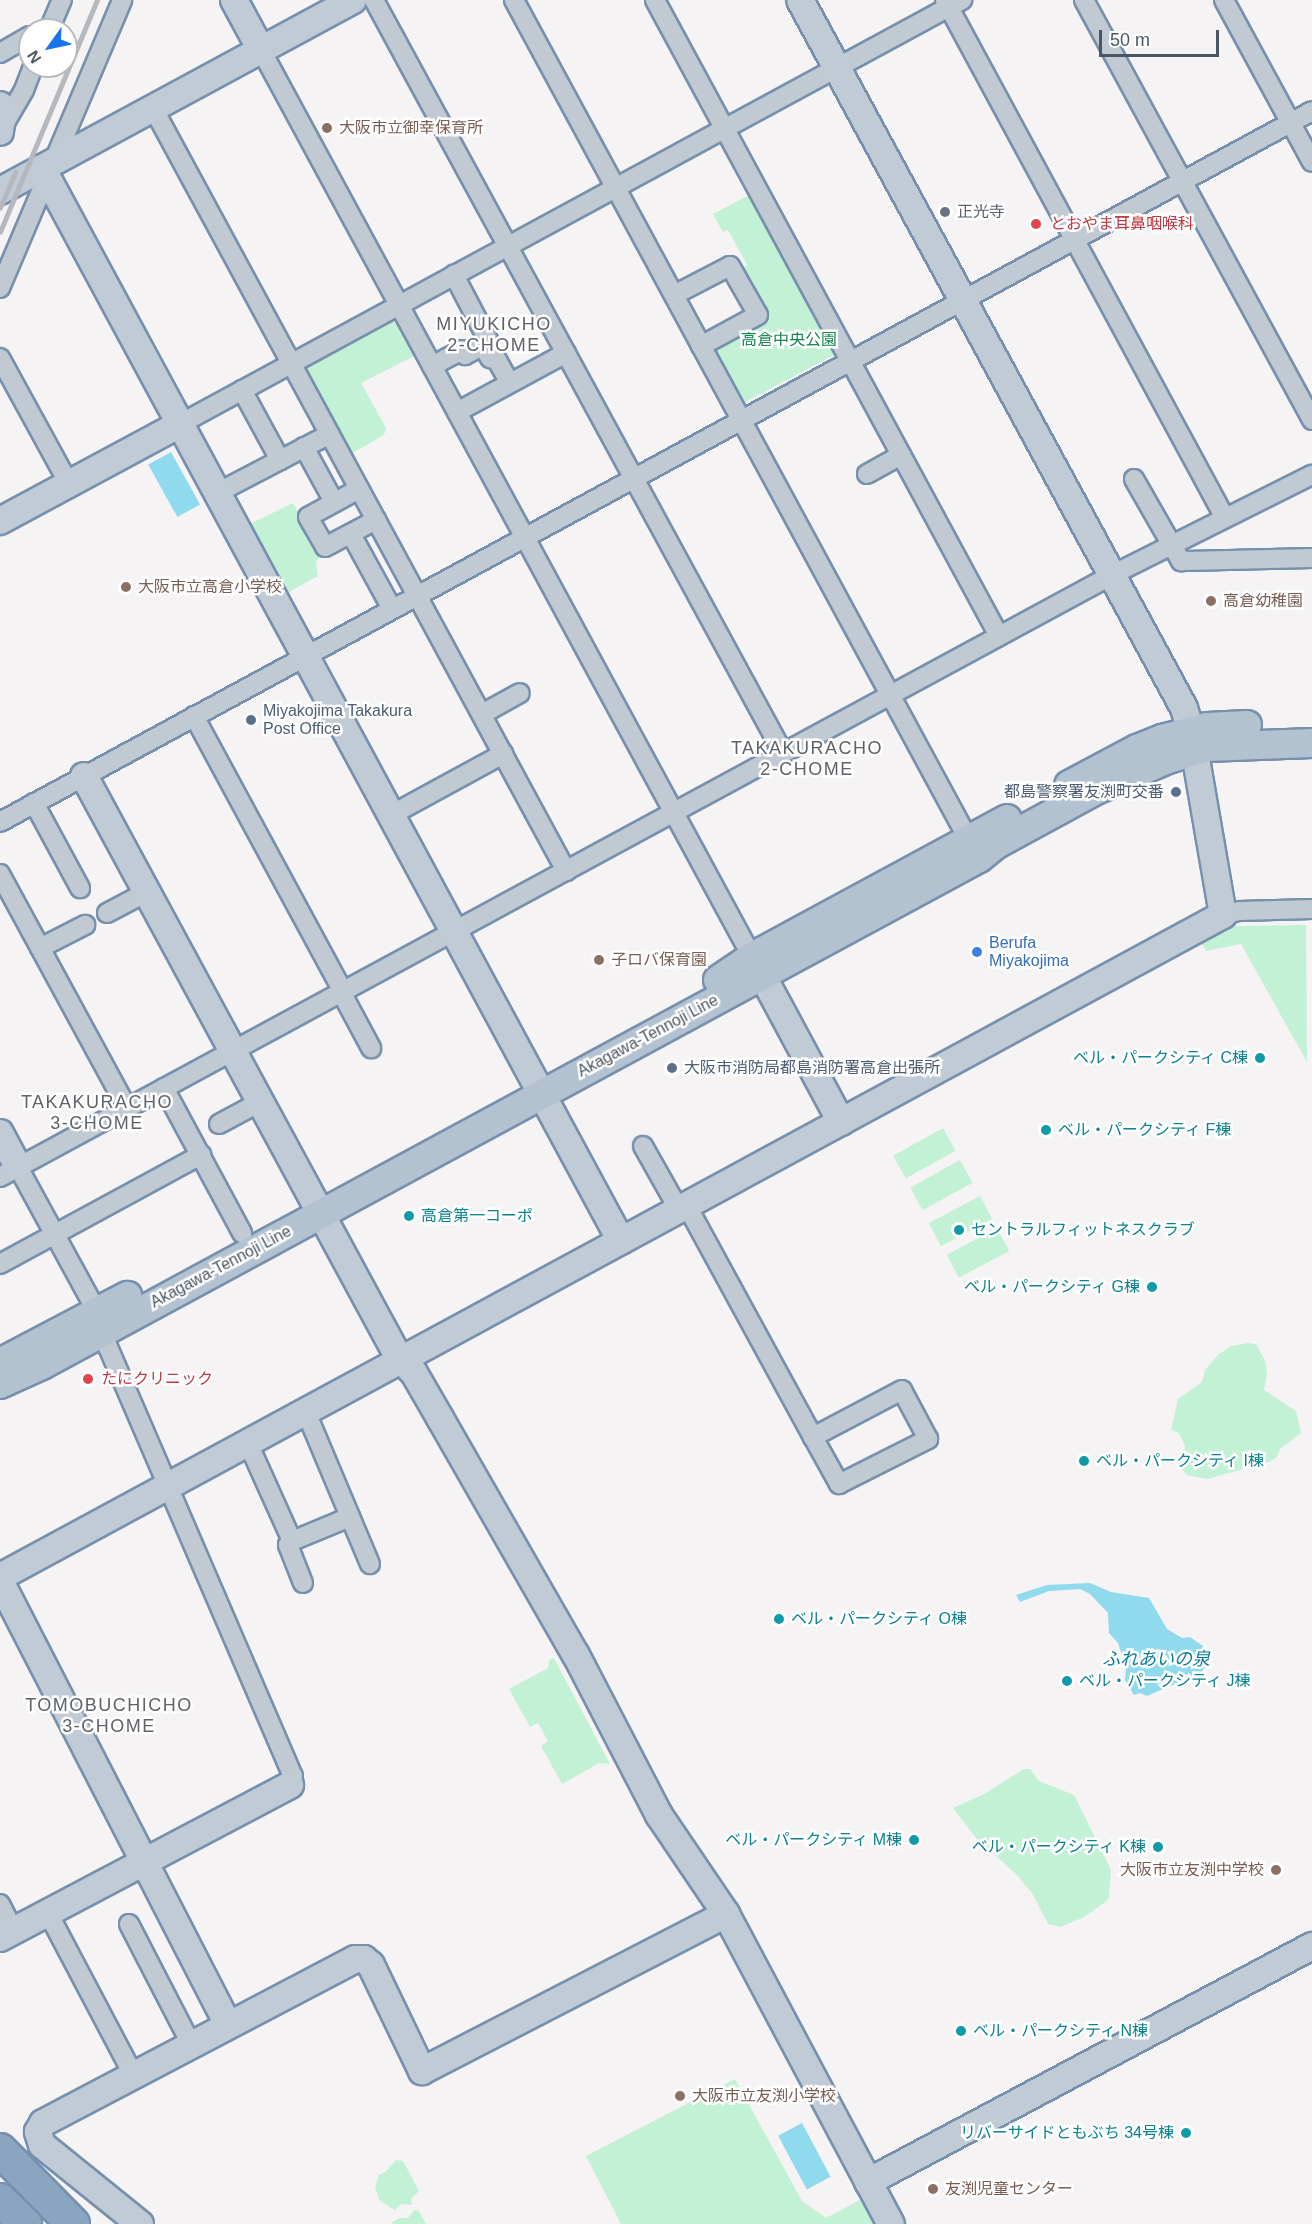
<!DOCTYPE html>
<meta charset="utf-8">
<style>
body{margin:0}
#map{position:relative;width:1312px;height:2224px;overflow:hidden;background:#f5f3f3;font-family:Arial,"Noto Sans JP",sans-serif}
div>[style]{position:absolute}
[style*='--x']{left:calc(var(--x)*1px);top:calc(var(--y)*1px);width:calc(var(--w)*1px);rotate:calc(var(--a)*1deg)}
.green>*{inset:0;background:#c3f1d5;transform-origin:0 0}
.water>*{inset:0;background:#90daee;transform-origin:0 0}
.roads{filter:drop-shadow(2px 0 #7690ad) drop-shadow(-2px 0 #7690ad) drop-shadow(0 2px #7690ad) drop-shadow(0 -2px #7690ad)}
.street>*{height:18px;margin:-9px;padding:0 9px;transform-origin:9px;border-radius:9px;background:#c1cad2}
.secondary>*{height:26px;margin:-13px;padding:0 13px;transform-origin:13px;border-radius:13px;background:#c1cbd6}
.primary>*{height:28px;margin:-14px;padding:0 14px;transform-origin:14px;border-radius:14px;background:#b3c2d1}
.highway>*{height:32px;margin:-16px;padding:0 16px;transform-origin:16px;border-radius:16px;background:#8ba5c1}
.rail>*{height:4.5px;margin:-2.25px;padding:0 2.25px;transform-origin:2.25px;border-radius:2.25px;background:#b5b8bd}
.dots>*{width:16px;height:16px;translate:-50% -50%;box-sizing:border-box;border:3px solid #fff;border-radius:50%}
span{translate:-50% -50%;white-space:nowrap;text-align:center;line-height:1.15;-webkit-text-stroke:5px #fff;paint-order:stroke}
.education-label{font-size:16px;color:#785e54}
.left{translate:0 -50%;text-align:left}
.right{translate:-100% -50%;text-align:right}
.worship-label{font-size:16px;color:#5b616d}
.health-label{font-size:16px;color:#be3a42}
.park-label{font-size:16px;color:#17864f}
.service-label{font-size:16px;color:#4e5e75}
.shop-label{font-size:16px;color:#366cbe}
.street-label{font-size:16px;color:#4a5661}
.culture-label{font-size:16px;color:#0d838f}
.neighbourhood-label{font-size:18px;color:#5f6368;letter-spacing:1.5px}
.water-label{font-size:18px;color:#0c7c9b;font-style:italic}
.north{position:absolute;left:18px;top:18px;width:60px;height:60px;box-sizing:border-box;background:#fff;border:2px solid #b7bbc0;border-radius:50%;rotate:237deg;font-size:16px;font-weight:700;line-height:24px;text-align:center;color:#4a5661}
.north::after{content:'';display:block;margin:auto;width:21px;height:27px;background:#1a73e8;clip-path:polygon(50% 0,100% 100%,50% 72%,0 100%)}
.scale{position:absolute;left:1099px;top:30px;width:120px;height:27px;box-sizing:border-box;border:3px solid #4a5661;border-top:0;padding-left:8px;font-size:18px;line-height:21px;white-space:nowrap;color:#4a5661;-webkit-text-stroke:4px #fff;paint-order:stroke}
</style>
<div id="map">
<div class="green">
<i style="clip-path:polygon(749px 195px,836px 354px,743px 403px,713px 347px,764px 317px,739px 270px,747px 265px,728px 230px,723px 232px,713px 214px)"></i>
<i style="clip-path:polygon(389px 321px,398px 323px,416px 355px,361px 383px,386px 428px,384px 435px,349px 455px,305px 374px,308px 365px)"></i>
<i style="clip-path:polygon(293px 503px,323px 556px,316px 561px,318px 576px,287px 593px,250px 524px)"></i>
<i style="clip-path:polygon(1306px 925px,1307px 1062px,1241px 944px,1206px 951px,1201px 943px,1236px 926px)"></i>
<i style="left:943px;top:1128px;width:26px;height:57px;rotate:61deg"></i>
<i style="left:960px;top:1160px;width:26px;height:57px;rotate:61deg"></i>
<i style="left:980px;top:1196px;width:26px;height:58px;rotate:62deg"></i>
<i style="left:997px;top:1228px;width:26px;height:57px;rotate:62deg"></i>
<i style="clip-path:polygon(1248px 1343px,1256px 1344px,1265px 1361px,1267px 1375px,1264px 1390px,1296px 1411px,1301px 1433px,1280px 1449px,1277px 1457px,1269px 1462px,1207px 1479px,1187px 1475px,1179px 1466px,1184px 1457px,1185px 1446px,1179px 1433px,1171px 1430px,1178px 1399px,1202px 1382px,1205px 1370px,1218px 1355px,1231px 1346px)"></i>
<i style="clip-path:polygon(554px 1658px,610px 1764px,599px 1763px,562px 1784px,541px 1746px,548px 1741px,538px 1723px,530px 1727px,509px 1689px,548px 1668px,549px 1660px)"></i>
<i style="clip-path:polygon(1024px 1769px,1030px 1769px,1039px 1781px,1074px 1795px,1111px 1870px,1109px 1898px,1105px 1902px,1084px 1917px,1060px 1927px,1048px 1924px,1032px 1893px,1016px 1874px,977px 1839px,953px 1808px,984px 1794px)"></i>
<i style="clip-path:polygon(735px 2079px,802px 2201px,826px 2218px,862px 2199px,876px 2224px,621px 2224px,586px 2156px)"></i>
<i style="clip-path:polygon(396px 2160px,403px 2161px,419px 2191px,411px 2199px,412px 2205px,401px 2204px,395px 2210px,380px 2201px,375px 2187px,379px 2175px,385px 2172px)"></i>
<i style="clip-path:polygon(414px 2210px,419px 2211px,426px 2224px,393px 2224px,392px 2222px,400px 2218px,408px 2218px)"></i>
</div>
<div class="water">
<i style="left:171px;top:452px;width:60px;height:26px;rotate:61deg"></i>
<i style="clip-path:polygon(1090px 1583px,1111px 1592px,1149px 1598px,1167px 1629px,1182px 1638px,1190px 1637px,1203px 1646px,1209px 1658px,1201px 1674px,1195px 1679px,1170px 1686px,1147px 1696px,1140px 1693px,1134px 1695px,1125px 1680px,1126px 1668px,1118px 1643px,1109px 1633px,1108px 1613px,1090px 1594px,1080px 1589px,1049px 1591px,1020px 1602px,1016px 1595px,1047px 1585px)"></i>
<i style="left:802px;top:2123px;width:61px;height:27px;rotate:62deg"></i>
</div>
<div class="roads">
<div class="street">
<i style="--x:374;--y:0;--w:857;--a:61.49"></i>
<i style="--x:514;--y:0;--w:964;--a:61.57"></i>
<i style="--x:655;--y:0;--w:723;--a:61.59"></i>
<i style="--x:945;--y:0;--w:589;--a:61.61"></i>
<i style="--x:1084;--y:0;--w:478;--a:61.5"></i>
<i style="--x:1224;--y:0;--w:184;--a:61.5"></i>
<i style="--x:49;--y:30;--w:33;--a:-67"></i>
<i style="--x:261;--y:50;--w:1042;--a:61.57"></i>
<i style="--x:0;--y:53;--w:34;--a:-30"></i>
<i style="--x:153;--y:108;--w:868;--a:61.57"></i>
<i style="--x:2;--y:128;--w:44;--a:-59.9"></i>
<i style="--x:24;--y:90;--w:26;--a:-69"></i>
<i style="--x:0;--y:288;--w:313;--a:-67"></i>
<i style="--x:674;--y:295;--w:63;--a:-27.4"></i>
<i style="--x:730;--y:266;--w:56;--a:60.3"></i>
<i style="--x:758;--y:315;--w:65;--a:151.5"></i>
<i style="--x:483;--y:346;--w:14;--a:60"></i>
<i style="--x:490;--y:358;--w:7;--a:16"></i>
<i style="--x:497;--y:360;--w:26;--a:61"></i>
<i style="--x:0;--y:358;--w:144;--a:61.3"></i>
<i style="--x:432;--y:366;--w:34;--a:-28"></i>
<i style="--x:462;--y:350;--w:6;--a:59"></i>
<i style="--x:465;--y:355;--w:27;--a:-28"></i>
<i style="--x:489;--y:342;--w:76;--a:-117.6"></i>
<i style="--x:242;--y:390;--w:80;--a:61.5"></i>
<i style="--x:457;--y:412;--w:124;--a:-28.4"></i>
<i style="--x:180;--y:424;--w:890;--a:-28.47"></i>
<i style="--x:304;--y:447;--w:63;--a:61.4"></i>
<i style="--x:867;--y:474;--w:39;--a:-29"></i>
<i style="--x:1134;--y:479;--w:95;--a:60.2"></i>
<i style="--x:1181;--y:561;--w:131;--a:-1.3"></i>
<i style="--x:359;--y:489;--w:58;--a:151.2"></i>
<i style="--x:308;--y:517;--w:34;--a:60"></i>
<i style="--x:325;--y:547;--w:58;--a:-27.9"></i>
<i style="--x:217;--y:493;--w:127;--a:-27.6"></i>
<i style="--x:351;--y:534;--w:85;--a:61.3"></i>
<i style="--x:482;--y:714;--w:43;--a:-28.9"></i>
<i style="--x:194;--y:716;--w:314;--a:61.6"></i>
<i style="--x:34;--y:803;--w:97;--a:61.6"></i>
<i style="--x:391;--y:815;--w:128;--a:-28.6"></i>
<i style="--x:0;--y:822;--w:1492;--a:-28.45"></i>
<i style="--x:0;--y:874;--w:266;--a:61.5"></i>
<i style="--x:107;--y:913;--w:45;--a:-27.7"></i>
<i style="--x:1223;--y:915;--w:16;--a:-14"></i>
<i style="--x:1239;--y:911;--w:73;--a:-1.6"></i>
<i style="--x:40;--y:948;--w:51;--a:-27.1"></i>
<i style="--x:341;--y:992;--w:64;--a:61.8"></i>
<i style="--x:164;--y:1088;--w:165;--a:61.7"></i>
<i style="--x:219;--y:1124;--w:47;--a:-28.2"></i>
<i style="--x:643;--y:1146;--w:73;--a:60.6"></i>
<i style="--x:18;--y:1167;--w:165;--a:61.4"></i>
<i style="--x:97;--y:1312;--w:37;--a:73"></i>
<i style="--x:108;--y:1347;--w:467;--a:66.7"></i>
<i style="--x:293;--y:1776;--w:9;--a:108"></i>
<i style="--x:0;--y:1177;--w:1264;--a:-28.43"></i>
<i style="--x:1112;--y:575;--w:224;--a:-26.6"></i>
<i style="--x:687;--y:1206;--w:263;--a:61.4"></i>
<i style="--x:813;--y:1437;--w:54;--a:61"></i>
<i style="--x:839;--y:1484;--w:100;--a:-26.8"></i>
<i style="--x:928;--y:1439;--w:55;--a:-118"></i>
<i style="--x:902;--y:1390;--w:101;--a:152.2"></i>
<i style="--x:0;--y:1264;--w:229;--a:-28.5"></i>
<i style="--x:306;--y:1412;--w:165;--a:67.2"></i>
<i style="--x:248;--y:1443;--w:107;--a:65.8"></i>
<i style="--x:303;--y:1583;--w:41;--a:-111.5"></i>
<i style="--x:288;--y:1545;--w:6;--a:-45"></i>
<i style="--x:292;--y:1541;--w:63;--a:-22.5"></i>
<i style="--x:0;--y:1904;--w:30;--a:63"></i>
<i style="--x:48;--y:1913;--w:182;--a:62.2"></i>
<i style="--x:129;--y:1924;--w:135;--a:62.7"></i>
</div>
<div class="secondary">
<i style="--x:234;--y:0;--w:57;--a:61.6"></i>
<i style="--x:0;--y:105;--w:12;--a:81"></i>
<i style="--x:2;--y:117;--w:15;--a:98"></i>
<i style="--x:42;--y:168;--w:1219;--a:61.65"></i>
<i style="--x:0;--y:191;--w:401;--a:-28.4"></i>
<i style="--x:0;--y:521;--w:204;--a:-28.3"></i>
<i style="--x:84;--y:776;--w:662;--a:61.58"></i>
<i style="--x:399;--y:1358;--w:21;--a:45"></i>
<i style="--x:414;--y:1373;--w:52;--a:60"></i>
<i style="--x:440;--y:1418;--w:273;--a:60.2"></i>
<i style="--x:576;--y:1655;--w:180;--a:62.6"></i>
<i style="--x:659;--y:1815;--w:120;--a:55.9"></i>
<i style="--x:726;--y:1914;--w:351;--a:62"></i>
<i style="--x:762;--y:975;--w:167;--a:61.7"></i>
<i style="--x:0;--y:1133;--w:38;--a:62"></i>
<i style="--x:0;--y:1577;--w:1391;--a:-28.43"></i>
<i style="--x:1223;--y:915;--w:188;--a:-99.8"></i>
<i style="--x:1191;--y:730;--w:23;--a:-108"></i>
<i style="--x:1184;--y:708;--w:805;--a:-118.47"></i>
<i style="--x:0;--y:1581;--w:499;--a:62.8"></i>
<i style="--x:0;--y:1938;--w:328;--a:-27.8"></i>
<i style="--x:868;--y:2182;--w:503;--a:-27.99"></i>
<i style="--x:140;--y:2224;--w:126;--a:-141.1"></i>
<i style="--x:42;--y:2145;--w:14;--a:-107"></i>
<i style="--x:38;--y:2132;--w:10;--a:-61"></i>
<i style="--x:43;--y:2123;--w:352;--a:-27.7"></i>
<i style="--x:355;--y:1959;--w:9;--a:0"></i>
<i style="--x:364;--y:1959;--w:9;--a:41"></i>
<i style="--x:371;--y:1965;--w:118;--a:64.3"></i>
<i style="--x:422;--y:2071;--w:342;--a:-27.3"></i>
</div>
<div class="primary">
<i style="--x:1069;--y:785;--w:77;--a:-27.9"></i>
<i style="--x:1137;--y:749;--w:27;--a:-22"></i>
<i style="--x:1162;--y:739;--w:47;--a:-14.9"></i>
<i style="--x:1207;--y:727;--w:40;--a:-2.9"></i>
<i style="--x:718;--y:980;--w:41;--a:-34.1"></i>
<i style="--x:752;--y:957;--w:290;--a:-28.4"></i>
<i style="--x:0;--y:1363;--w:144;--a:-27.8"></i>
<i style="--x:0;--y:1384;--w:46;--a:-24.3"></i>
<i style="--x:42;--y:1365;--w:1065;--a:-28.42"></i>
<i style="--x:979;--y:858;--w:21;--a:-39"></i>
<i style="--x:995;--y:845;--w:113;--a:-28.6"></i>
<i style="--x:1094;--y:791;--w:81;--a:-23.4"></i>
<i style="--x:1168;--y:759;--w:41;--a:-17.1"></i>
<i style="--x:1207;--y:747;--w:105;--a:-2.2"></i>
</div>
<div class="highway">
<i style="--x:0;--y:2150;--w:104;--a:45.4"></i>
<i style="--x:0;--y:2200;--w:35;--a:44"></i>
</div>
</div>
<div class="rail">
<i style="--x:0;--y:208;--w:39;--a:-67"></i>
<i style="--x:0;--y:232;--w:251;--a:-67.3"></i>
</div>
<div class="dots">
<i style="left:327px;top:128px;background:#8d6e63"></i>
<i style="left:945px;top:212px;background:#6b7280"></i>
<i style="left:1036px;top:224px;background:#e0444e"></i>
<i style="left:126px;top:587px;background:#8d6e63"></i>
<i style="left:1211px;top:601px;background:#8d6e63"></i>
<i style="left:251px;top:720px;background:#5c6f8a"></i>
<i style="left:1176px;top:792px;background:#5c6f8a"></i>
<i style="left:977px;top:952px;background:#3f7fe0"></i>
<i style="left:599px;top:960px;background:#8d6e63"></i>
<i style="left:1260px;top:1058px;background:#0f9aa8"></i>
<i style="left:672px;top:1068px;background:#5c6f8a"></i>
<i style="left:1046px;top:1130px;background:#0f9aa8"></i>
<i style="left:409px;top:1216px;background:#0f9aa8"></i>
<i style="left:959px;top:1230px;background:#0f9aa8"></i>
<i style="left:1152px;top:1287px;background:#0f9aa8"></i>
<i style="left:88px;top:1379px;background:#e0444e"></i>
<i style="left:1084px;top:1461px;background:#0f9aa8"></i>
<i style="left:779px;top:1619px;background:#0f9aa8"></i>
<i style="left:1067px;top:1681px;background:#0f9aa8"></i>
<i style="left:914px;top:1840px;background:#0f9aa8"></i>
<i style="left:1158px;top:1847px;background:#0f9aa8"></i>
<i style="left:1276px;top:1870px;background:#8d6e63"></i>
<i style="left:961px;top:2031px;background:#0f9aa8"></i>
<i style="left:680px;top:2096px;background:#8d6e63"></i>
<i style="left:1186px;top:2133px;background:#0f9aa8"></i>
<i style="left:933px;top:2189px;background:#8d6e63"></i>
</div>
<div class="education-label">
<span class="left" style="left:339px;top:128px">大阪市立御幸保育所</span>
<span class="left" style="left:138px;top:587px">大阪市立高倉小学校</span>
<span class="left" style="left:1223px;top:601px">高倉幼稚園</span>
<span class="left" style="left:611px;top:960px">子ロバ保育園</span>
<span class="right" style="left:1264px;top:1870px">大阪市立友渕中学校</span>
<span class="left" style="left:692px;top:2096px">大阪市立友渕小学校</span>
<span class="left" style="left:945px;top:2189px">友渕児童センター</span>
</div>
<div class="worship-label">
<span class="left" style="left:957px;top:212px">正光寺</span>
</div>
<div class="health-label">
<span class="left" style="left:1050px;top:224px">とおやま耳鼻咽喉科</span>
<span class="left" style="left:101px;top:1379px">たにクリニック</span>
</div>
<div class="park-label">
<span style="left:789px;top:340px">高倉中央公園</span>
</div>
<div class="service-label">
<span class="left" style="left:263px;top:720px">Miyakojima Takakura<br>Post Office</span>
<span class="right" style="left:1164px;top:792px">都島警察署友渕町交番</span>
<span class="left" style="left:684px;top:1068px">大阪市消防局都島消防署高倉出張所</span>
</div>
<div class="shop-label">
<span class="left" style="left:989px;top:952px">Berufa<br>Miyakojima</span>
</div>
<div class="street-label">
<span style="left:648px;top:1036px;rotate:-28deg">Akagawa-Tennoji Line</span>
<span style="left:221px;top:1267px;rotate:-28deg">Akagawa-Tennoji Line</span>
</div>
<div class="culture-label">
<span class="right" style="left:1248px;top:1058px">ベル・パークシティ C棟</span>
<span class="left" style="left:1058px;top:1130px">ベル・パークシティ F棟</span>
<span class="left" style="left:421px;top:1216px">高倉第一コーポ</span>
<span class="left" style="left:971px;top:1230px">セントラルフィットネスクラブ</span>
<span class="right" style="left:1140px;top:1287px">ベル・パークシティ G棟</span>
<span class="left" style="left:1096px;top:1461px">ベル・パークシティ I棟</span>
<span class="left" style="left:791px;top:1619px">ベル・パークシティ O棟</span>
<span class="left" style="left:1079px;top:1681px">ベル・パークシティ J棟</span>
<span class="right" style="left:902px;top:1840px">ベル・パークシティ M棟</span>
<span class="right" style="left:1146px;top:1847px">ベル・パークシティ K棟</span>
<span class="left" style="left:973px;top:2031px">ベル・パークシティ N棟</span>
<span class="right" style="left:1174px;top:2133px">リバーサイドともぶち 34号棟</span>
</div>
<div class="neighbourhood-label">
<span style="left:494px;top:335px">MIYUKICHO<br>2-CHOME</span>
<span style="left:807px;top:759px">TAKAKURACHO<br>2-CHOME</span>
<span style="left:97px;top:1113px">TAKAKURACHO<br>3-CHOME</span>
<span style="left:109px;top:1716px">TOMOBUCHICHO<br>3-CHOME</span>
</div>
<div class="water-label">
<span style="left:1156px;top:1659px">ふれあいの泉</span>
</div>
<div class="north">N</div>
<div class="scale">50 m</div>
</div>
